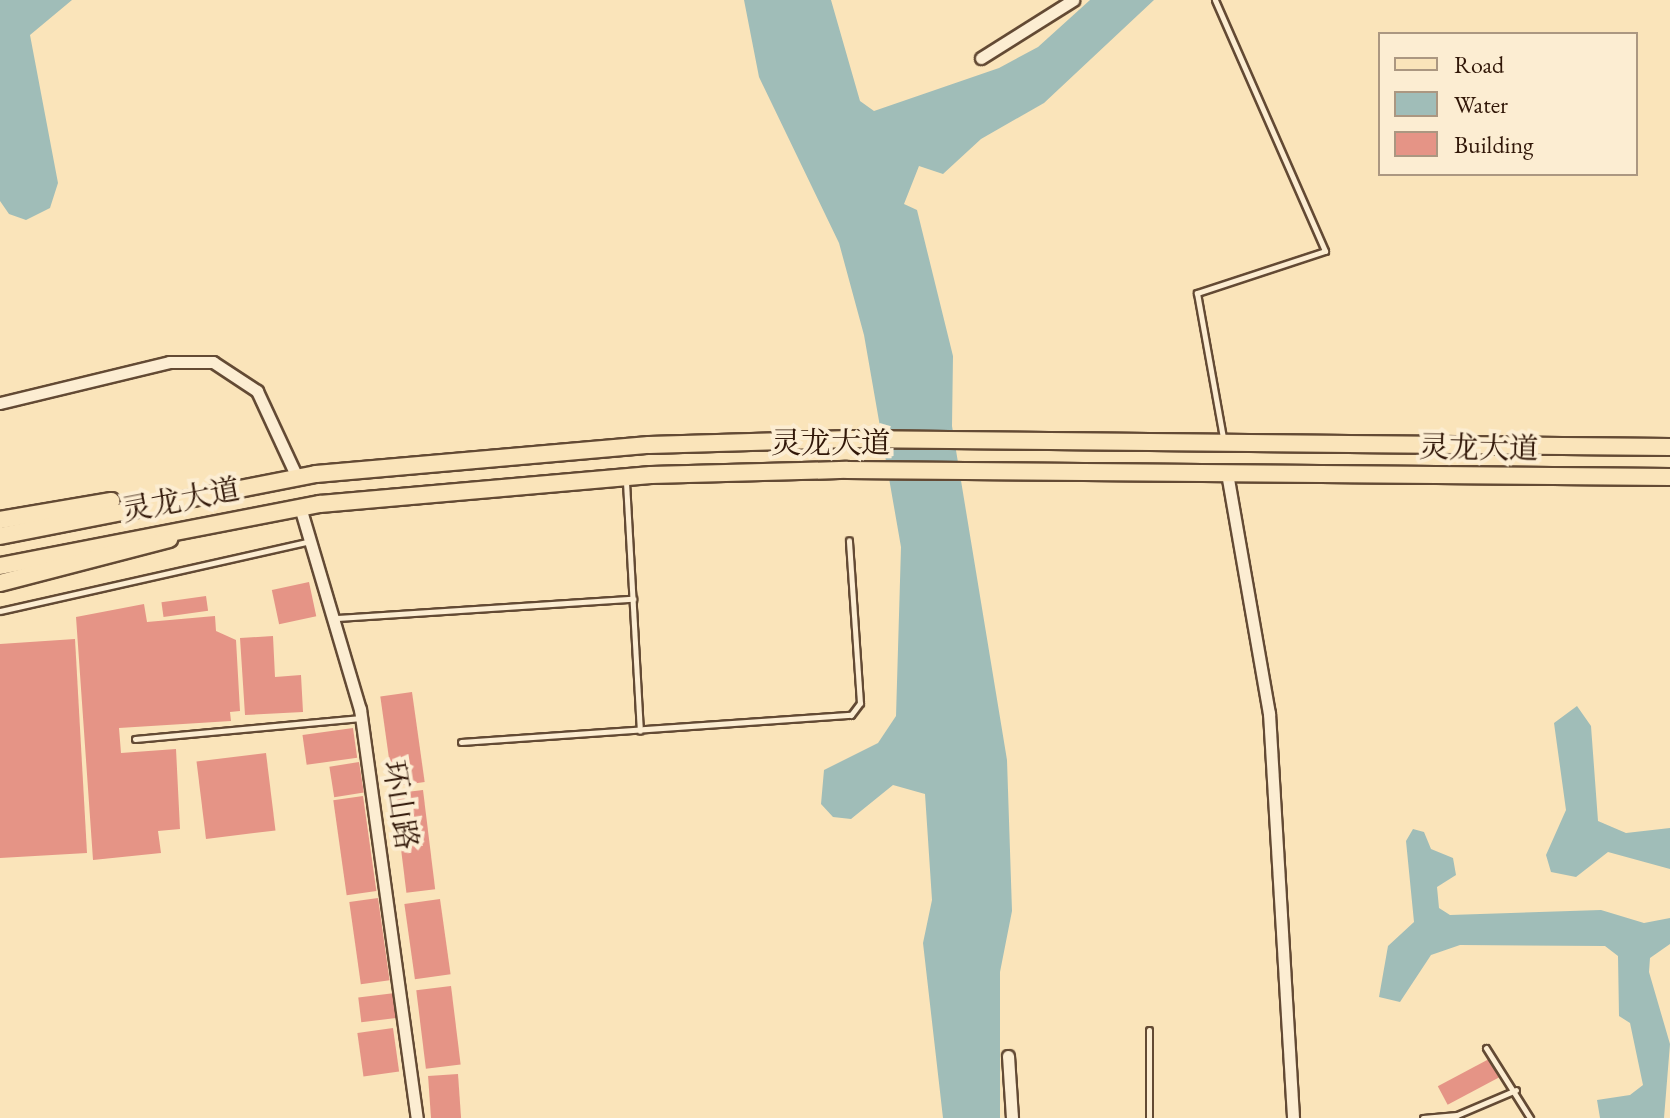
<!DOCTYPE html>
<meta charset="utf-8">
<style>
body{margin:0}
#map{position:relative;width:1670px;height:1118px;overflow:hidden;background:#fae4ba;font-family:"EB Garamond","Noto Serif SC",serif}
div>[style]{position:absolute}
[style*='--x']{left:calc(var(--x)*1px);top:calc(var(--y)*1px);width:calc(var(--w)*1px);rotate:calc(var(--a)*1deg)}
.water>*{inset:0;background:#a0bdb8}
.building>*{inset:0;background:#e59486;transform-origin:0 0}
.roads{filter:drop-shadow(2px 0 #634a34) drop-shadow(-2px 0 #634a34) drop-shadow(0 2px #634a34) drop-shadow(0 -2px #634a34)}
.service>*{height:5px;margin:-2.5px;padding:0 2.5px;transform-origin:2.5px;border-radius:2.5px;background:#fcedd2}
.minor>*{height:11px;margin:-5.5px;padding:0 5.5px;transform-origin:5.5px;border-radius:5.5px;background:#fcedd2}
.primary>*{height:16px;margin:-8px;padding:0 8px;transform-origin:8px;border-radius:8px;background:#fae4ba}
span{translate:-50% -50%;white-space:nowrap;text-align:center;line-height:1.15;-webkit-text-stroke:8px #fcedd2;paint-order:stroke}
.street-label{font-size:30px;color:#311708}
.legend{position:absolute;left:1378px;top:32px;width:260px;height:144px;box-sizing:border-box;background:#fcedd2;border:2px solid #ab9781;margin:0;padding:10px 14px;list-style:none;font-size:24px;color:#311708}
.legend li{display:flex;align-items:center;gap:16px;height:40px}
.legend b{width:40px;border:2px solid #ab9781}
</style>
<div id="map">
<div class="water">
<i style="clip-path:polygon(0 0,72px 0,30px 35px,58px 183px,50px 208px,26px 220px,9px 214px,0 201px)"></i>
<i style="clip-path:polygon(744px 0,831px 0,860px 101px,874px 111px,999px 68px,1038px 47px,1090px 0,1154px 0,1044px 103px,981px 139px,943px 174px,919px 166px,904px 204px,917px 210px,953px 356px,952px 426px,1007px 760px,1012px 911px,1000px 972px,1000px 1118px,943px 1118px,923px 943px,932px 900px,925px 794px,893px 785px,851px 819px,833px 817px,821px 804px,824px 770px,878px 743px,896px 716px,901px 547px,864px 335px,839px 243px,759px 77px)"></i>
<i style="clip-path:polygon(1577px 706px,1591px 726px,1598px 821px,1626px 833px,1670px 828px,1670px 869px,1608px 852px,1576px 877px,1551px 872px,1546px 855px,1566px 810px,1554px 723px)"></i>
<i style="clip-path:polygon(1413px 829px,1424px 832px,1431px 849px,1453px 858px,1456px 875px,1437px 887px,1439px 908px,1450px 915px,1601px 910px,1644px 923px,1670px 918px,1670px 944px,1650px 958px,1649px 972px,1670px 1044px,1664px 1118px,1600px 1118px,1597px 1100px,1630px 1095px,1643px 1085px,1630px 1023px,1619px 1016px,1618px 956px,1605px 946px,1460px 945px,1431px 955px,1400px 1002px,1379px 997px,1388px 946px,1414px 922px,1406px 841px)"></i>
</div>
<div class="building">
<i style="left:309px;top:582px;width:35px;height:38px;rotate:78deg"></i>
<i style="left:206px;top:596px;width:15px;height:45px;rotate:82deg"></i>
<i style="clip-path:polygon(144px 604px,147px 622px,215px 616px,216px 631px,236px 640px,240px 711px,230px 712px,231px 721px,119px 728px,121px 753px,176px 749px,180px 829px,158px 831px,161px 853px,93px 860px,76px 617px)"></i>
<i style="clip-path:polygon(273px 636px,275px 677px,301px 675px,303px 712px,245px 715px,240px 638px)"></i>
<i style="clip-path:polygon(75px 639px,87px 853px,0 858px,0 644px)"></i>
<i style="left:412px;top:692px;width:91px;height:32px;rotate:82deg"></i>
<i style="left:353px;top:728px;width:30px;height:51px;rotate:82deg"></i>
<i style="left:266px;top:753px;width:78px;height:70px;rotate:83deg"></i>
<i style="left:359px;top:762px;width:31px;height:30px;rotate:81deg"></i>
<i style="left:423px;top:790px;width:100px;height:29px;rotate:83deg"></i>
<i style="left:363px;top:796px;width:96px;height:30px;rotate:82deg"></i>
<i style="left:378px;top:898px;width:83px;height:29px;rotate:82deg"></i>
<i style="left:440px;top:899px;width:76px;height:36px;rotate:82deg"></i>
<i style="left:451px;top:986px;width:79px;height:35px;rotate:83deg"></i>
<i style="left:395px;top:993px;width:25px;height:37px;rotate:83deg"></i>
<i style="left:393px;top:1028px;width:44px;height:36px;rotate:82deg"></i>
<i style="left:1489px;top:1059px;width:21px;height:58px;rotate:62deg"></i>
<i style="left:458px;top:1074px;width:44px;height:30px;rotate:86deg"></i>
</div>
<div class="roads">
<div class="service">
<i style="--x:1215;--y:0;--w:274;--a:66.3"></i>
<i style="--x:1325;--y:251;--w:135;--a:161.8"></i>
<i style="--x:1197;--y:293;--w:147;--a:79.8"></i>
<i style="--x:626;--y:482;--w:249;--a:86.8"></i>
<i style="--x:0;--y:611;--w:319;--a:-12.7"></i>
<i style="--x:336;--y:618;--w:298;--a:-3.7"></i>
<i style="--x:135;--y:739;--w:227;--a:-5.3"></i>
<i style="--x:461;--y:742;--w:391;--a:-4"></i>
<i style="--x:851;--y:715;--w:15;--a:-53"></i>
<i style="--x:860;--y:703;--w:163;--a:-93.9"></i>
<i style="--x:1486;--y:1048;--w:83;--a:57.8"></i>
<i style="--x:1149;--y:1118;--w:88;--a:-90"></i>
<i style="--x:1423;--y:1118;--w:34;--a:-5"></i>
<i style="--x:1457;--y:1115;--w:64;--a:-23"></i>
</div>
<div class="minor">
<i style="--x:981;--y:58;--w:109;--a:-32.2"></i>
<i style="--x:0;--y:403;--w:174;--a:-13.6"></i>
<i style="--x:169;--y:362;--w:44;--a:0"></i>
<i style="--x:213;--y:362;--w:53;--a:33.4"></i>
<i style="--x:257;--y:391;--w:95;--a:65.1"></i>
<i style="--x:1227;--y:473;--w:244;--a:80.1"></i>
<i style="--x:1269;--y:713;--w:406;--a:86.6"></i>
<i style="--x:300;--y:507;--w:211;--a:73.5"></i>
<i style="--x:360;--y:709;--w:413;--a:82.1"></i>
<i style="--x:1008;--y:1056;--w:62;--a:86.3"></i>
</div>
<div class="primary">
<i style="--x:0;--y:520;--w:113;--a:-9.7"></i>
<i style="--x:0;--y:536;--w:322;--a:-11.1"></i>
<i style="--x:316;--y:474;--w:334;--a:-5"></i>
<i style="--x:649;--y:445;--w:200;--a:-1.7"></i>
<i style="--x:849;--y:439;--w:821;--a:0.56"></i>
<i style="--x:0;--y:566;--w:326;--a:-11"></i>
<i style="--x:320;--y:504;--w:332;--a:-5"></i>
<i style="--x:651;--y:475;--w:196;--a:-1.5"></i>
<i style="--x:847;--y:470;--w:823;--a:0.49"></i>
<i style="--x:0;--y:583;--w:175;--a:-14.6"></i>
</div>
</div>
<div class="street-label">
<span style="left:831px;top:443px">灵龙大道</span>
<span style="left:1479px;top:448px;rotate:1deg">灵龙大道</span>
<span style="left:181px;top:500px;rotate:-11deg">灵龙大道</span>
<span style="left:400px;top:805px;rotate:81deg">环山路</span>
</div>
<ul class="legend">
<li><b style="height:10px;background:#fae4ba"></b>Road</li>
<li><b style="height:22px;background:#a0bdb8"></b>Water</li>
<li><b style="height:22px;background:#e59486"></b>Building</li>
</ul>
</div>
